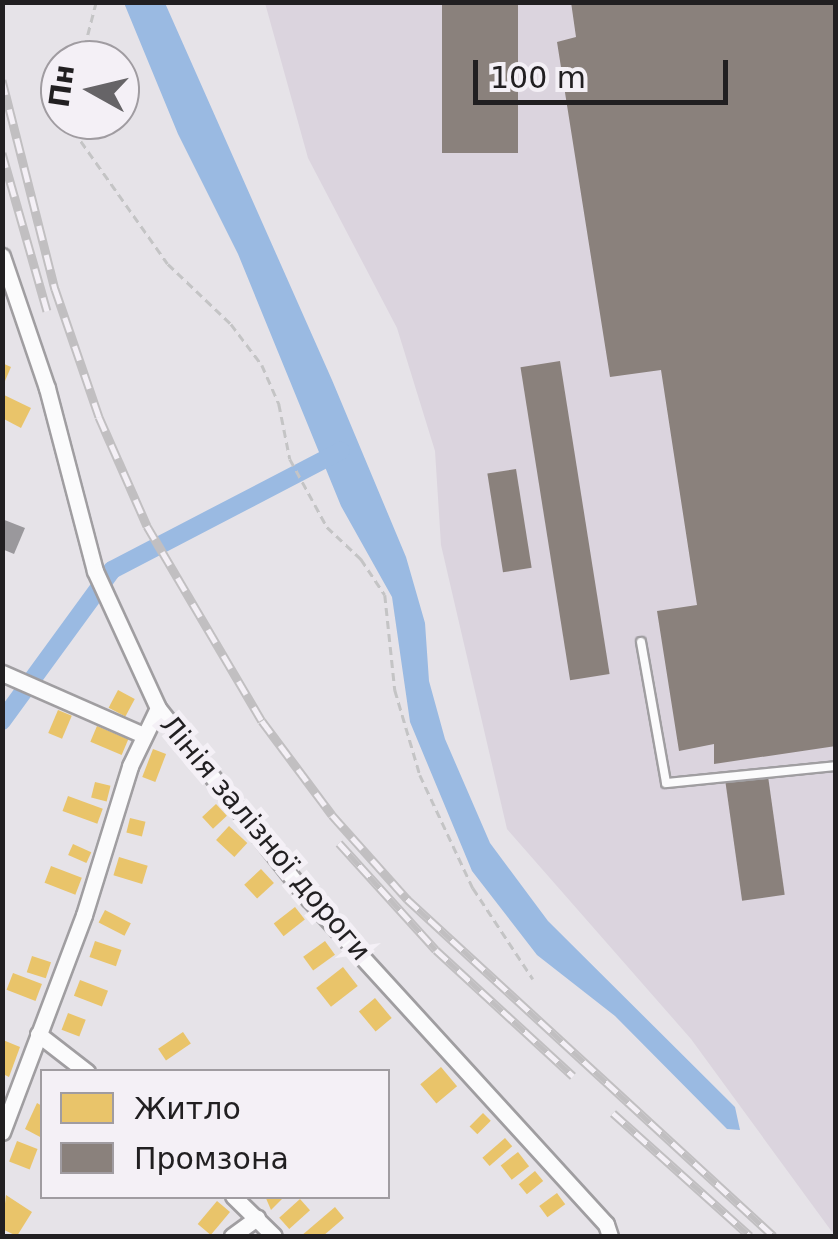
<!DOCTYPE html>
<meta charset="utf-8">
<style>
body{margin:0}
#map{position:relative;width:838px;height:1239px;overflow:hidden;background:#e6e3e8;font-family:"DejaVu Sans",sans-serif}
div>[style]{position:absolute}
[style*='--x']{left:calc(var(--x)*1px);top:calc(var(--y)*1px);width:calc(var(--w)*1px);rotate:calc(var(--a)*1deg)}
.built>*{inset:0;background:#dbd4de}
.water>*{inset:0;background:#9abae2}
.homes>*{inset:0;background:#e9c46a;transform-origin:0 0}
.industry>*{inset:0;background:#8a817c;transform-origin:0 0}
.canal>*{height:18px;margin:-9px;padding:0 9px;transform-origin:9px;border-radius:9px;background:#9abae2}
.building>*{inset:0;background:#9a989c}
.path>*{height:2.5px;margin-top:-1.25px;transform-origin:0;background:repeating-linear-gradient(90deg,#c4c4c5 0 8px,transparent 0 13px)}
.roads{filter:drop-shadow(2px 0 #a09ea1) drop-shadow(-2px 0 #a09ea1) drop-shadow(0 2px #a09ea1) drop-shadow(0 -2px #a09ea1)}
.service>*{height:8px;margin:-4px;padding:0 4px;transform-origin:4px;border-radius:4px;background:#fbfbfc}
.minor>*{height:15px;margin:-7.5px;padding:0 7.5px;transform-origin:7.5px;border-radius:7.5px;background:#fbfbfc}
.rail>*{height:9px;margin-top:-4.5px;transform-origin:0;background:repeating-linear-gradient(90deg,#f4f0f6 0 15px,#c1bfc1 0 30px);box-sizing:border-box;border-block:2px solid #c1bfc1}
span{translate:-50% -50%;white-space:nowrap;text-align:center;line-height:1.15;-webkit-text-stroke:10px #f4f0f6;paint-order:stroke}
.street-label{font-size:28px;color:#211f21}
.frame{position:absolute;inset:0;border:5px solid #211f21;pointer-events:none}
.legend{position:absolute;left:40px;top:1069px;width:350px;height:130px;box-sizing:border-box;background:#f4f0f6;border:2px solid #a09ca1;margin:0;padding:12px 18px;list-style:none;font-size:30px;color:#211f21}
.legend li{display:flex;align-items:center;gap:20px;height:50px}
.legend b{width:50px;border:2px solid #a09ca1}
.north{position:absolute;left:40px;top:40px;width:100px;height:100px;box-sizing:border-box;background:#f4f0f6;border:2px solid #a09ca1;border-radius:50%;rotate:278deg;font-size:28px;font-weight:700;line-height:40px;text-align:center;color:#211f21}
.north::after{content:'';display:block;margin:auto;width:35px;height:45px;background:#666467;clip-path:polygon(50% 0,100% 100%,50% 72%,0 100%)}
.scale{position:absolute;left:473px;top:60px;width:255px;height:45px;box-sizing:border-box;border:5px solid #211f21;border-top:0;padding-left:12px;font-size:30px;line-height:35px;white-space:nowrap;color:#211f21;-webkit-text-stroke:8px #f4f0f6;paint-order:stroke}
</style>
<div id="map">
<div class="built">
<i style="clip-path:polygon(265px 3px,835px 3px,835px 1236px,691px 1039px,507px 829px,441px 545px,435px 451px,397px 328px,308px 158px)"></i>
</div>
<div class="water">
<i style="clip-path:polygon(124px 3px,165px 3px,332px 380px,406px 557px,425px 623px,429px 681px,445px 739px,490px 843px,548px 921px,735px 1107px,740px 1130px,727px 1129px,615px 1016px,537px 955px,472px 871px,410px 722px,392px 597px,341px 506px,238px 254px,178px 134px)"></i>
</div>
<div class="homes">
<i style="clip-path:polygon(2px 363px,11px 367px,5px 381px,2px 379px)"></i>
<i style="clip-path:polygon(2px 394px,31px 408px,21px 428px,2px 418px)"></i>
<i style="left:118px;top:690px;width:19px;height:20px;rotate:28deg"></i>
<i style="left:58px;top:710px;width:15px;height:25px;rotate:23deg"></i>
<i style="left:97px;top:726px;width:34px;height:17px;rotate:23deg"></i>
<i style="left:153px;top:749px;width:14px;height:30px;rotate:21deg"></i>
<i style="left:95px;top:782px;width:16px;height:16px;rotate:14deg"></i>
<i style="left:68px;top:796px;width:37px;height:16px;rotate:20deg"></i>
<i style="left:216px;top:804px;width:16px;height:19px;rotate:47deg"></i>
<i style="left:130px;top:818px;width:16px;height:15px;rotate:14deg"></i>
<i style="left:229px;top:826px;width:25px;height:19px;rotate:43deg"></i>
<i style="left:73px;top:844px;width:20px;height:12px;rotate:24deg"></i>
<i style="left:119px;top:857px;width:30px;height:19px;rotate:17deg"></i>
<i style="left:51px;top:866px;width:33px;height:18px;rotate:21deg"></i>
<i style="left:261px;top:869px;width:19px;height:23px;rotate:47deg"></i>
<i style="left:295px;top:907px;width:16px;height:27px;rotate:52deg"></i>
<i style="left:105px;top:910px;width:29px;height:14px;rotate:27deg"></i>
<i style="left:95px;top:941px;width:28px;height:17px;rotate:19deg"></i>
<i style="left:325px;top:941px;width:17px;height:27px;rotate:54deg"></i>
<i style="left:32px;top:956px;width:20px;height:17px;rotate:18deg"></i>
<i style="left:343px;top:967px;width:24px;height:34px;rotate:52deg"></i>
<i style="left:13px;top:973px;width:31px;height:18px;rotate:21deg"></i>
<i style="left:80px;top:980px;width:30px;height:17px;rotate:21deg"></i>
<i style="left:375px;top:998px;width:26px;height:21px;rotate:50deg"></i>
<i style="left:68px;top:1013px;width:19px;height:18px;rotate:21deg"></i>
<i style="left:183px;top:1032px;width:14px;height:30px;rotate:56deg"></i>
<i style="clip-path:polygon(3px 1040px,20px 1047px,9px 1077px,3px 1074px)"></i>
<i style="left:441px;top:1067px;width:25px;height:27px;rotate:50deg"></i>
<i style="clip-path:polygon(37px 1103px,42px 1106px,42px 1138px,25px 1129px)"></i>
<i style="left:483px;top:1113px;width:11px;height:19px;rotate:45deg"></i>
<i style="left:505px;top:1138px;width:11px;height:30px;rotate:49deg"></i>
<i style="left:17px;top:1141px;width:22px;height:22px;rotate:21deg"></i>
<i style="left:518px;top:1152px;width:18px;height:22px;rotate:52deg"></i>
<i style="left:535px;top:1171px;width:13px;height:21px;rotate:51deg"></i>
<i style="left:557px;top:1193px;width:14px;height:22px;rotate:54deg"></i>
<i style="clip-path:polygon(6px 1195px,32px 1212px,17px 1236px,2px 1229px)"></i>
<i style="clip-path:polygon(265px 1196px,285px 1196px,271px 1210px)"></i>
<i style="left:300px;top:1199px;width:15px;height:28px;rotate:48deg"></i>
<i style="left:217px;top:1201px;width:17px;height:30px;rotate:40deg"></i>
<i style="clip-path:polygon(335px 1207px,344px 1218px,323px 1236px,301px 1236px)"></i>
</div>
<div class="industry">
<i style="left:442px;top:2px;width:76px;height:151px"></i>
<i style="clip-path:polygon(571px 2px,836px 2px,836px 746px,714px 764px,714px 744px,679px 751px,657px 611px,697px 605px,661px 370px,610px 377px,557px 42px,576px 37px)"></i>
<i style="left:560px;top:361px;width:317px;height:40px;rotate:81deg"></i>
<i style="left:516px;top:469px;width:100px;height:29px;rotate:81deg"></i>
<i style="left:768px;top:776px;width:120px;height:43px;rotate:82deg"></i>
</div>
<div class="canal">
<i style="--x:2;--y:721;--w:187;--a:-53.9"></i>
<i style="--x:112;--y:570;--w:258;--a:-27.5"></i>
</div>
<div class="building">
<i style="clip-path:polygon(2px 519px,25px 528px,14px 554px,2px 549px)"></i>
</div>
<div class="path">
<i style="--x:81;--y:60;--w:60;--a:-75.5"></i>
<i style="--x:66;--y:120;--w:176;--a:54.7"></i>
<i style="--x:168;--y:264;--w:87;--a:43.6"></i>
<i style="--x:231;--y:324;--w:51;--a:52.9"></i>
<i style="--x:262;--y:365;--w:43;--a:66.4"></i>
<i style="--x:279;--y:404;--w:56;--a:78.7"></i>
<i style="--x:290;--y:459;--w:77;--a:61.4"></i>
<i style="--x:327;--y:527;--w:47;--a:43.3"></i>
<i style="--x:361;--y:559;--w:43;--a:56.3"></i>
<i style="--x:385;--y:595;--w:96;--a:84"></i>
<i style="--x:395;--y:690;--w:89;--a:73.6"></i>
<i style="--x:420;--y:775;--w:125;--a:64.9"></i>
<i style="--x:473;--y:888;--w:109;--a:56.6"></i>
</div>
<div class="roads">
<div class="service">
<i style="--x:641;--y:642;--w:143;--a:79.9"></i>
<i style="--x:666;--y:783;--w:171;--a:-5.7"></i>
</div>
<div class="minor">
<i style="--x:2;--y:256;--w:139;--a:71.2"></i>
<i style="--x:47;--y:388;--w:189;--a:75.3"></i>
<i style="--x:95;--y:571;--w:151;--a:65.3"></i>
<i style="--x:158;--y:708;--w:243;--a:51.7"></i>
<i style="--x:309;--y:899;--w:440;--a:47.6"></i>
<i style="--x:606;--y:1224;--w:13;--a:72"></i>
<i style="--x:2;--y:673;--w:154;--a:23.7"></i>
<i style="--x:38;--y:1034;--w:62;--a:37.8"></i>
<i style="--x:2;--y:1132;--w:232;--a:-69.3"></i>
<i style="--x:84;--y:915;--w:156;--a:-72.8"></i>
<i style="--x:130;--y:766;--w:64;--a:-64.2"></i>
<i style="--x:233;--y:1196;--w:57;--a:44.3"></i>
<i style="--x:232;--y:1236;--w:31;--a:-36"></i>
</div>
</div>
<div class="rail">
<i style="--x:2;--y:80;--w:216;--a:75.8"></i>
<i style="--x:55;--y:289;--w:135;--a:71"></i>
<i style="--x:99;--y:417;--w:119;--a:66.2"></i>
<i style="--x:147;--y:526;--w:226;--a:59.5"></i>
<i style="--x:262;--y:721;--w:117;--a:53.3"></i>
<i style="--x:332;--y:815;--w:113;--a:48.2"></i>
<i style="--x:407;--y:899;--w:498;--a:42.6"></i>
<i style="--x:2;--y:153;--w:164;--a:74.1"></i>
<i style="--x:339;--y:843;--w:144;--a:47.8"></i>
<i style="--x:436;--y:950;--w:186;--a:42.6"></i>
<i style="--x:613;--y:1113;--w:184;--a:41.9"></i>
</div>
<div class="street-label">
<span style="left:265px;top:838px;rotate:50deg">Лінія залізної дороги</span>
</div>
<div class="frame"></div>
<ul class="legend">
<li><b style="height:28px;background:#e9c46a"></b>Житло</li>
<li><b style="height:28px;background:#8a817c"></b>Промзона</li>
</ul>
<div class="north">Пн</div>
<div class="scale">100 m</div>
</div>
